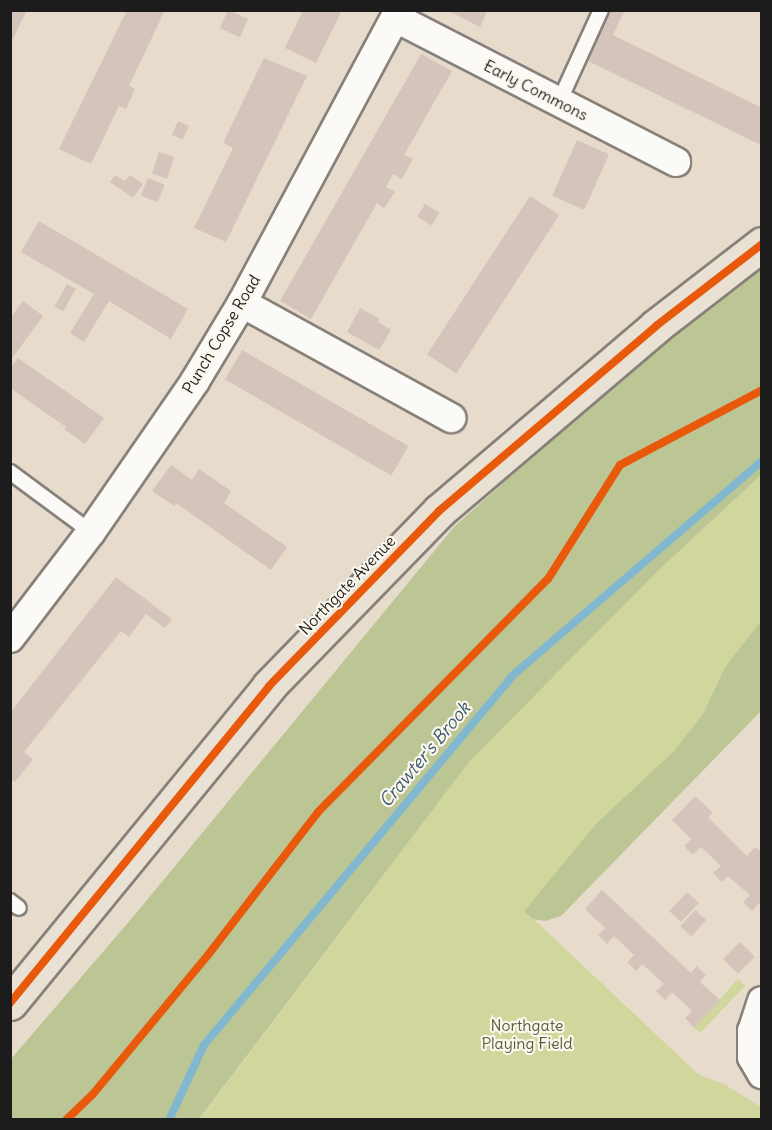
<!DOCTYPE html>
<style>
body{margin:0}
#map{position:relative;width:772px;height:1130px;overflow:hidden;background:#e7dbcb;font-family:Delius,sans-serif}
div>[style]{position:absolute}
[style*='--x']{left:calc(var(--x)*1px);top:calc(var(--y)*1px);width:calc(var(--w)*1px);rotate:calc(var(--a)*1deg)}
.green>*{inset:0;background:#d1d69c}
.forest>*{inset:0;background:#bbc694}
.stream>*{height:8px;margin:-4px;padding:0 4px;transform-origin:4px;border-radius:4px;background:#82b8cf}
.building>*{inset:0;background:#d5c4bb;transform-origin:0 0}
.roads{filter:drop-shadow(2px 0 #87817a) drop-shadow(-2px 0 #87817a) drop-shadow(0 2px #87817a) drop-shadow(0 -2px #87817a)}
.service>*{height:14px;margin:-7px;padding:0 7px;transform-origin:7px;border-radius:7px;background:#fbfaf7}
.minor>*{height:28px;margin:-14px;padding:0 14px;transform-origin:14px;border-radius:14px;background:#fbfaf7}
.primary>*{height:33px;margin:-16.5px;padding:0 16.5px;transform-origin:16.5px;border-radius:16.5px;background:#e9e1d4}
.cycleway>*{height:8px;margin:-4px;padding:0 4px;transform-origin:4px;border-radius:4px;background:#e8590c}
span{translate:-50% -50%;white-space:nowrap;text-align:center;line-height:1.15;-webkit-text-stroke:4.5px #fbf7ec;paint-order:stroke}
.street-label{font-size:16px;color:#1c1c1c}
.park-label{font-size:16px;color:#555c3c}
.water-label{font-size:18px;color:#365b6d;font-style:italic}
.frame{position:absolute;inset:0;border:12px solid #1c1c1c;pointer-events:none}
</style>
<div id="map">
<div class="green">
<i style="clip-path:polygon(761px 475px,761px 621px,725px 667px,703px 714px,674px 751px,524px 910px,699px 1075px,724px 1084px,761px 1107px,761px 1119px,199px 1120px,469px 762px,660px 569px)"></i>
<i style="clip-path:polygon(738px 979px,745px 986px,700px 1033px,694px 1028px)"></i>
</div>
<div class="forest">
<i style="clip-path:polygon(761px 264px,761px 475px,660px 569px,469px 762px,199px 1119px,11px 1120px,11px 1059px,138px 911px,454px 527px,630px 369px)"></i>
<i style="clip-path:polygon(761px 621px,761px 711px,561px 916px,545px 921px,533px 919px,524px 911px,596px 824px,674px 751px,703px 714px,725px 667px)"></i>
</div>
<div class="stream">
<i style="--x:169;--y:1120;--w:83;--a:-65"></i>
<i style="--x:204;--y:1045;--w:481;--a:-50.1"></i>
<i style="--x:512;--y:676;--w:330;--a:-40.7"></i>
</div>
<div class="building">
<i style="clip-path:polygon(10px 10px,27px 10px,10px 45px)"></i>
<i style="clip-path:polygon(127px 10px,165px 10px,129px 86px,135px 89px,126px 109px,119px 106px,91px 164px,59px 149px)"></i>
<i style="left:228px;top:10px;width:22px;height:20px;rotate:24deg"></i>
<i style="clip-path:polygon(303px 10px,342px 10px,316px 63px,285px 48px)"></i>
<i style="clip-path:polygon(447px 10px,488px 10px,480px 27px)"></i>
<i style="clip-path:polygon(609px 10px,625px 10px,613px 35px,762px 108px,761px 145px,586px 60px)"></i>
<i style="clip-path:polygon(421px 54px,452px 71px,404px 155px,413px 159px,402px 179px,393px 174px,386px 187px,395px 192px,384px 208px,377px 203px,311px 319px,280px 301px)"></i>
<i style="clip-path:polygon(264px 58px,307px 76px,226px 242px,194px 228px,233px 148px,223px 143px)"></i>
<i style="left:178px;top:121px;width:12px;height:15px;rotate:24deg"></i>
<i style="left:577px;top:140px;width:35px;height:61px;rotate:24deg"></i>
<i style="left:159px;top:152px;width:16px;height:23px;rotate:18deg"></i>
<i style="clip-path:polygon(115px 175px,125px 181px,130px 175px,143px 184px,133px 198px,110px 182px)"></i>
<i style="left:148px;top:178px;width:18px;height:19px;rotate:22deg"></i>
<i style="left:530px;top:196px;width:35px;height:189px;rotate:33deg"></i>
<i style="left:425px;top:204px;width:17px;height:15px;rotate:31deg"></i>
<i style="clip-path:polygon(39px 221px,188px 309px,171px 339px,109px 301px,84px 342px,70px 333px,94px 294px,21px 252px)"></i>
<i style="left:67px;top:284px;width:10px;height:26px;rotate:29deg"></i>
<i style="clip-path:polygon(23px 301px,43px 316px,10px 361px,10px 318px)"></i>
<i style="clip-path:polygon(360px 308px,380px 319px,378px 322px,391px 330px,379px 350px,347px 332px)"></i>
<i style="left:242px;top:350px;width:192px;height:34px;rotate:30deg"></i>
<i style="clip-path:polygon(18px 358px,104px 418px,85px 444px,64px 429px,66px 427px,10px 388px,10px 368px)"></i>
<i style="clip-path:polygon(171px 465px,192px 480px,199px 469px,231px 491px,224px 503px,287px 547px,271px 570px,176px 503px,174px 506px,152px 491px)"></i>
<i style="clip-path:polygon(116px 577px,172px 619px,165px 628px,146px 614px,129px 637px,121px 631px,24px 752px,33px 759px,15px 782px,10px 779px,10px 713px)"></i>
<i style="clip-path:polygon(695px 796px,713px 813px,708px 817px,747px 856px,755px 847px,762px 852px,762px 905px,759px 903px,752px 911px,743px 902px,750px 895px,728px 876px,722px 882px,713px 873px,721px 866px,701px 847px,693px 855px,684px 846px,691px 839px,672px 820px)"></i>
<i style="clip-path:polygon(602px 890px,691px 973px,697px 966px,706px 975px,700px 982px,720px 1000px,694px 1028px,685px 1018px,692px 1011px,672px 992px,665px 1000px,656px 991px,664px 984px,642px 964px,636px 971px,627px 962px,634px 955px,614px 936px,607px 944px,598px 935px,605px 928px,585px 909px)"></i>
<i style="left:687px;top:892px;width:16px;height:26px;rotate:43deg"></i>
<i style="left:695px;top:910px;width:15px;height:22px;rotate:42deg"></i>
<i style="left:740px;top:942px;width:21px;height:24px;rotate:45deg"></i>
</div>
<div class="roads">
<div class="service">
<i style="--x:559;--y:102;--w:101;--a:-65.5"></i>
<i style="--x:10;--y:472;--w:101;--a:36.5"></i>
<i style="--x:10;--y:901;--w:11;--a:38"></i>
</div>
<div class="minor">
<i style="--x:396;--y:18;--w:315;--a:27.2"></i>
<i style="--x:242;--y:303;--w:239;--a:28.8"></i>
<i style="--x:10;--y:638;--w:133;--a:-52.6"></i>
<i style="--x:91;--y:532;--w:183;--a:-55.4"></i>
<i style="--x:195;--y:381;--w:91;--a:-58.9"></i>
<i style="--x:242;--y:303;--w:332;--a:-61.8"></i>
<i style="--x:762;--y:1001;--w:32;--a:108"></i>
<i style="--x:752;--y:1031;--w:26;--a:90"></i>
<i style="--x:752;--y:1057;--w:20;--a:60"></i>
</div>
<div class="primary">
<i style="--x:10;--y:1003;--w:409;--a:-50.7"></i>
<i style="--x:269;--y:686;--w:244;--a:-45.8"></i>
<i style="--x:439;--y:511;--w:285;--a:-40.4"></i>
<i style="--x:656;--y:326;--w:134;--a:-37.7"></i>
</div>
</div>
<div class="cycleway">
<i style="--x:10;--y:1003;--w:409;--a:-50.7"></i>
<i style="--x:269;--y:686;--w:244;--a:-45.8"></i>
<i style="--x:439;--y:511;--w:285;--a:-40.4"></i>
<i style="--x:656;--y:326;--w:134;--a:-37.7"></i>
<i style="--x:66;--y:1120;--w:37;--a:-44"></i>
<i style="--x:93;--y:1094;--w:180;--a:-50.4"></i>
<i style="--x:208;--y:955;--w:180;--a:-52.4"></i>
<i style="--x:318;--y:812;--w:327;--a:-45.4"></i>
<i style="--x:548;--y:579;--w:135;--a:-57.7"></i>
<i style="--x:620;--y:465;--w:161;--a:-27.8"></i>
</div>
<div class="street-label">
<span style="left:536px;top:90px;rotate:27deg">Early Commons</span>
<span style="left:221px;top:334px;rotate:-59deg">Punch Copse Road</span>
<span style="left:347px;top:585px;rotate:-46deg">Northgate Avenue</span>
</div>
<div class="park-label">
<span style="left:527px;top:1034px">Northgate<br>Playing Field</span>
</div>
<div class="water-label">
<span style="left:425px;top:755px;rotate:-50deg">Crawter's Brook</span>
</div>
<div class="frame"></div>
</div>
